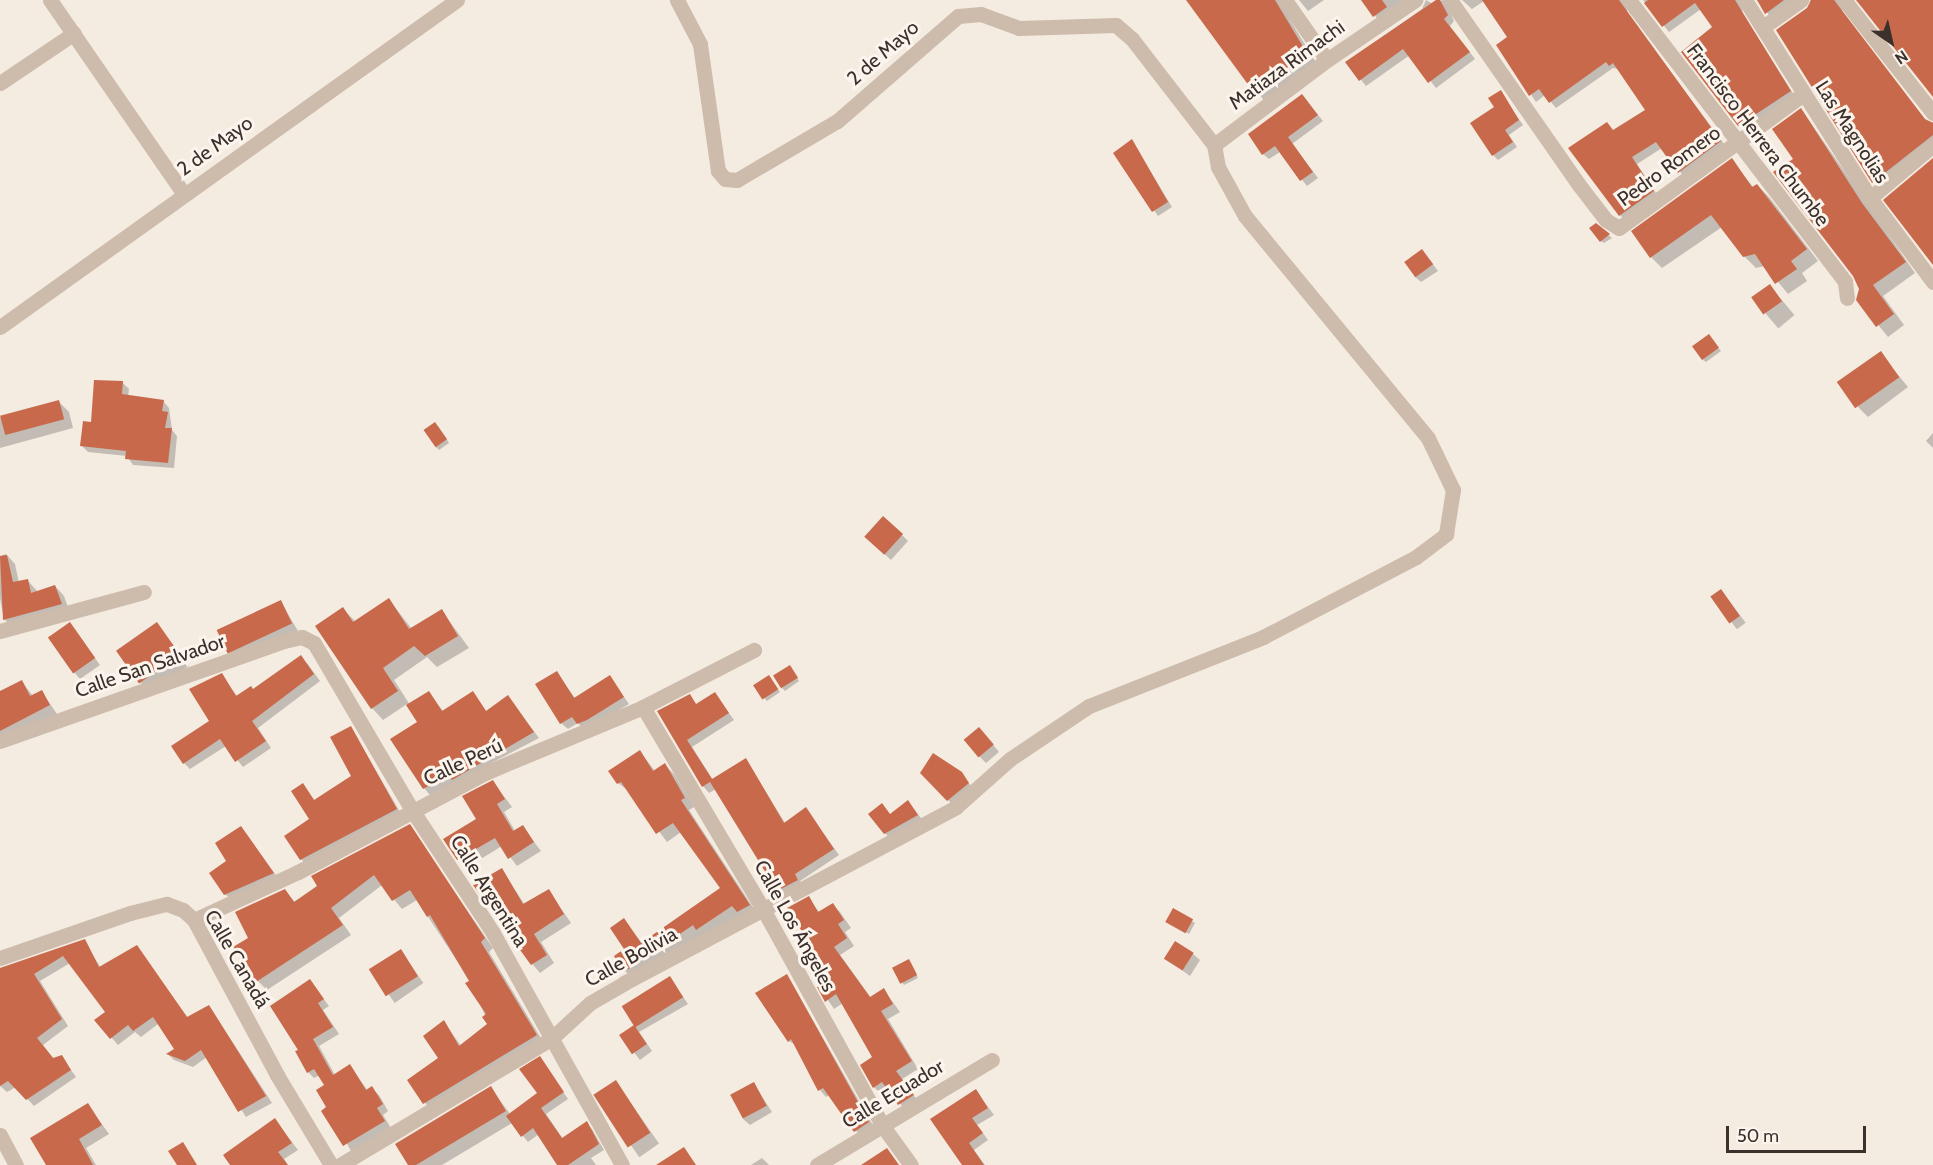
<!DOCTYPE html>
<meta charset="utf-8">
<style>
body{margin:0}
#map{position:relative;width:1933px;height:1165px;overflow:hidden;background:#f4ebe1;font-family:Cabin,sans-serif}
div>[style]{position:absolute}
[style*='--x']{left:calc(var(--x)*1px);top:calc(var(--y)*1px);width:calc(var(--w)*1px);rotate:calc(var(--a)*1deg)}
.shadow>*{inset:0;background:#0003;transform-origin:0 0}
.building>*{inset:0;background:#c8694b;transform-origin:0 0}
.minor>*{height:15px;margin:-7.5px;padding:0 7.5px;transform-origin:7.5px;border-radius:7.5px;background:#cdbbac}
span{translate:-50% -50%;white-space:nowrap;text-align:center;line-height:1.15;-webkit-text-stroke:6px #fbf5ee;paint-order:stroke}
.street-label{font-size:20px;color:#3b302b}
.north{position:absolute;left:1861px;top:12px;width:60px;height:60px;-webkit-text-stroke:4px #fbf5ee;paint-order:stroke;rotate:146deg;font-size:16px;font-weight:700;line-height:24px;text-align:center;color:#3b302b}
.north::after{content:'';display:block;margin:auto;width:21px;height:27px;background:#3b302b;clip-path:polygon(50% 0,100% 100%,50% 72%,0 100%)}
.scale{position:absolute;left:1726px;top:1126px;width:140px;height:27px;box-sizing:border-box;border:3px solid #3b302b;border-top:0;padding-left:8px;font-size:18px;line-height:21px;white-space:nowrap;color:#3b302b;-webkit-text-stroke:4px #fbf5ee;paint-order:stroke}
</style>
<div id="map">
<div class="shadow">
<i style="clip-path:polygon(1200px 0,1280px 0,1290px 10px,1290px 20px,1320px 69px,1269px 107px,1192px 6px)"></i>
<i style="clip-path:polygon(1299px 0,1324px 0,1308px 11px)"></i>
<i style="clip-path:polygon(1363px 0,1414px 0,1380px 22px)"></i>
<i style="clip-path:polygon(1426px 0,1433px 4px,1442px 0,1447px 5px,1454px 21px,1450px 26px,1475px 59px,1436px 88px,1410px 55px,1366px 86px,1347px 62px,1422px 9px)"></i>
<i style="clip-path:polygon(1462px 0,1628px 0,1627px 13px,1727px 148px,1685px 178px,1662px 148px,1637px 164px,1659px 198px,1626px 221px,1620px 215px,1614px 131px,1647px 110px,1619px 69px,1613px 68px,1556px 108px,1545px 95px,1536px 102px,1498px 46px,1509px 38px,1484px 1px,1472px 9px)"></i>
<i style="clip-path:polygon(1643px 0,1745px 0,1742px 13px,1796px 98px,1745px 131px,1739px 125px,1714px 27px,1701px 9px,1669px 32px)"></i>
<i style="clip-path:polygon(1758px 0,1799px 0,1772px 19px)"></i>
<i style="clip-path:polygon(1810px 0,1843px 0,1842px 14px,1926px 121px,1933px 122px,1933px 144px,1880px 188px,1778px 30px,1811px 5px)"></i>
<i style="clip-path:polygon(1500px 92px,1523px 125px,1509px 135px,1517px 147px,1498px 160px,1493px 155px)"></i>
<i style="clip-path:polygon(1302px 96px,1323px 121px,1292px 144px,1318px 178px,1307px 186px,1280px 152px,1269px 159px,1263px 154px)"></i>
<i style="clip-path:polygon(1801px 109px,1915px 273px,1883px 296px,1904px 325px,1888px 337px,1858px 300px,1861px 289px,1795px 159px)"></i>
<i style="clip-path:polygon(1132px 141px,1172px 207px,1158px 216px,1115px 154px)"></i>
<i style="clip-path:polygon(1731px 160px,1754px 188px,1757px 185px,1769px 197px,1818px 261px,1802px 273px,1807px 281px,1788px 294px,1765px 266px,1756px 268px,1744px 256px,1722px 227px,1662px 268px,1651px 257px)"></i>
<i style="clip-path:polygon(1596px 225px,1612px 238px,1604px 243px,1601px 241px)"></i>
<i style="clip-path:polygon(1422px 250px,1438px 271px,1421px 282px,1414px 276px)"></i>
<i style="left:1770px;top:286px;width:38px;height:21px;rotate:50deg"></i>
<i style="clip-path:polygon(1711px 339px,1721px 351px,1706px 362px,1703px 360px)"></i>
<i style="clip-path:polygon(1880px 353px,1908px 387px,1868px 417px,1858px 407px)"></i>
<i style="clip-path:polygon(122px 382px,129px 389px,128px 397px,163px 401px,169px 408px,172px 430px,177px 436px,174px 468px,133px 465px,127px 456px,88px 452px,82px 446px)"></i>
<i style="clip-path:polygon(59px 402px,69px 412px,73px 428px,0 448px,0 418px)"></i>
<i style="clip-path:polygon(438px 426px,449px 443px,439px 450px,436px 447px)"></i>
<i style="clip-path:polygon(1933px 433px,1933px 448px,1926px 441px)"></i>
<i style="clip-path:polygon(902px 535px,908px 541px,891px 560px,873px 543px)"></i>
<i style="clip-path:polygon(6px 554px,15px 564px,19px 583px,28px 581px,38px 592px,55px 586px,64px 596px,70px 613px,13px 628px,4px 619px,0 598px,0 556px)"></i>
<i style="left:1721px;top:590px;width:41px;height:11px;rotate:53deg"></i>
<i style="clip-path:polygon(389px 600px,412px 629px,442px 611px,469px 648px,437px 667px,427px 657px,394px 680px,410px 705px,429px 693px,443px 711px,473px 693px,487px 712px,508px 697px,539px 738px,430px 795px,424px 788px,419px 722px,407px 704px,383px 720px,372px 708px,343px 609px,355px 621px)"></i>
<i style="clip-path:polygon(281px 602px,298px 631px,232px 657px,226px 650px)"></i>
<i style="clip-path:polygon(70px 624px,100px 665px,80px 679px,74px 672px)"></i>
<i style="clip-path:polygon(157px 624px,189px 666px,149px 691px,139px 681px)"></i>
<i style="clip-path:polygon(307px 663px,320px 681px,258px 728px,271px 748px,243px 767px,226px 746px,190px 769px,184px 763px,211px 722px,221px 675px,238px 697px)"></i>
<i style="clip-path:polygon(792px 669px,799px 681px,785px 691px,782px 688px)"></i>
<i style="clip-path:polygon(556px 672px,575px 698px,610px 677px,629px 704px,584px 730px,578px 723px,568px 729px,561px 723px)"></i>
<i style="clip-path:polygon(771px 680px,780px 692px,767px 701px,764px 698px)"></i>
<i style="clip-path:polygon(22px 682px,33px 696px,42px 692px,57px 714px,0 744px,0 693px)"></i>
<i style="clip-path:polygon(715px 694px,734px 720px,692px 747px,713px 780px,746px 760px,785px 823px,806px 809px,839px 855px,800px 881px,803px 886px,782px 895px,716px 789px,709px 793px,703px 786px,659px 712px,690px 696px,697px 705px)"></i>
<i style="clip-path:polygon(351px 728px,403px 817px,309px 867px,301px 859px,311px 820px,303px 785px,315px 801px,353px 776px)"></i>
<i style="clip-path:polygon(985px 735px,999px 752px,986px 763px,980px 757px)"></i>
<i style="clip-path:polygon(640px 752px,655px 771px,665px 765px,674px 774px,694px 807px,689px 810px,758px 915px,635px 980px,625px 971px,624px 920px,642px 943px,722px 889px,681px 832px,667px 842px,629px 791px,618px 783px)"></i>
<i style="clip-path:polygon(922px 773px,961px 773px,974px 790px,954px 806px)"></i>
<i style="clip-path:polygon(493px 782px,512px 807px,504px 812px,515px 831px,522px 826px,541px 851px,517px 866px,502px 846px,466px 868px,445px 839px,478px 819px)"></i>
<i style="clip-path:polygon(914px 809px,924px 822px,891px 840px,885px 833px)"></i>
<i style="clip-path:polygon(409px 826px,493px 948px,489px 952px,545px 1045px,434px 1112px,425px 1103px,440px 1059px,444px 1022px,461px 1046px,489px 1025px,471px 982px,417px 900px,402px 909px,382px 885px,339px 918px,351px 935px,267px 990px,258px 981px,250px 939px,285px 891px,296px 903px)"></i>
<i style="clip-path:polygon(246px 834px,278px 878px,232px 900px,225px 894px,228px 861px)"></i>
<i style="clip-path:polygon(502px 870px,525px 905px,549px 891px,571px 923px,541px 942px,554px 963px,540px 973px,503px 929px,475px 886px)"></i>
<i style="clip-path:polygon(808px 898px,820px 913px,833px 905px,840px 912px,851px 928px,845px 932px,854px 946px,840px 955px,871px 998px,884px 990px,900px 1012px,888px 1019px,918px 1069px,902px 1079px,920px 1104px,907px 1112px,889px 1090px,881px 1094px,874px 1087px,874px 1057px,843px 1003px,834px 1009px,819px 987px,833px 978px)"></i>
<i style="clip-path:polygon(1174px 910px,1195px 923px,1189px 934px,1171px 924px)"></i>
<i style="clip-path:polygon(84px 941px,101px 968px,137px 947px,188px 1018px,209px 1006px,272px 1103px,246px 1117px,207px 1057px,193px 1067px,174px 1060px,168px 1054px,176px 1050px,158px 1024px,141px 1037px,135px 1032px,118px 1045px,96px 1020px,107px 1012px,70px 963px,40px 981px,68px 1026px,43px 1045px,54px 1059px,62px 1057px,76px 1077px,34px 1106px,16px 1087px,7px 1092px,0 1086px,0 968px)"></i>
<i style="left:401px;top:951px;width:39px;height:35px;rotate:55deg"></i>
<i style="clip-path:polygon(1193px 954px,1200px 960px,1190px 976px,1166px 959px)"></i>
<i style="clip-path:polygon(911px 963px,918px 978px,904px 985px,902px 982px)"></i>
<i style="clip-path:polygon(787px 975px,875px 1129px,861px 1137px,829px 1095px,826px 1097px,820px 1090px,797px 1046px,789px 1041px)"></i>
<i style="clip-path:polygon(670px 978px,688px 1004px,639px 1032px,652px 1051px,640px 1060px,622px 1037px,636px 1026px,623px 1007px)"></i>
<i style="clip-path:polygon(310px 981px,329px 1006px,323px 1010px,339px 1034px,319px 1046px,335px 1075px,350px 1066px,368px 1091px,372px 1088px,379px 1095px,388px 1111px,383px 1115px,391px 1128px,351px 1151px,328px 1108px,326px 1085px,320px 1075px,314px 1078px,308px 1072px,300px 1050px)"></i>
<i style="clip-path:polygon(540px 1058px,568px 1099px,546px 1114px,563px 1139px,586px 1123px,592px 1129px,604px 1150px,591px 1158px,596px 1165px,559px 1165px,539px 1134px,528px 1142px,512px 1123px,442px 1165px,409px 1165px,491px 1088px,510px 1114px,539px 1094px)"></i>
<i style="left:616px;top:1082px;width:75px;height:24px;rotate:55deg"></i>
<i style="clip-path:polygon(754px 1084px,772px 1112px,750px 1125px,743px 1119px)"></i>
<i style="clip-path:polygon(976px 1091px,994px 1115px,977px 1125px,988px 1140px,974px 1150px,985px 1165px,964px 1165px)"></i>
<i style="clip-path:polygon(88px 1105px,109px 1134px,86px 1148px,96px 1165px,47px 1165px)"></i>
<i style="clip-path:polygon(275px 1120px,298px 1150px,284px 1159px,288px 1165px,232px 1165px)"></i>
<i style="clip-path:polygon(762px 1158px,769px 1165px,751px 1165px)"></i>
</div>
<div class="building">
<i style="clip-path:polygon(1186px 0,1275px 0,1308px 55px,1255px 94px)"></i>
<i style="clip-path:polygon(1361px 0,1382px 0,1387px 7px,1373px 17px)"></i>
<i style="clip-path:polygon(1436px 0,1440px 0,1448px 15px,1444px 19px,1470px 52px,1428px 83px,1403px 49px,1359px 81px,1345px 62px)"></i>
<i style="clip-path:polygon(1482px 0,1619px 0,1721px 141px,1678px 173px,1656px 142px,1632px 157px,1654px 191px,1619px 216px,1568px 148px,1607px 122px,1613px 130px,1645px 110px,1613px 63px,1609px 66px,1606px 62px,1549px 103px,1539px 89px,1529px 96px,1496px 45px,1507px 37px)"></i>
<i style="clip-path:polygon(1648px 0,1735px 0,1791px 91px,1738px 126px,1681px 52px,1712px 27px,1695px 3px,1662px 27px,1644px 3px)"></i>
<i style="clip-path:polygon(1757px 0,1784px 0,1765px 14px)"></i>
<i style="clip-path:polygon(1811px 0,1834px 0,1925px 119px,1933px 123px,1933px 135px,1872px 183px,1776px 30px,1807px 8px)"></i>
<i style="clip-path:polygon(1856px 0,1933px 0,1933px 97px)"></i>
<i style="clip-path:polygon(1501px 90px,1519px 120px,1505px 130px,1513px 142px,1492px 156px,1470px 123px,1494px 107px,1488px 98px)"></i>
<i style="clip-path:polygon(1302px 94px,1318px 115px,1288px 137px,1313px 172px,1300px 181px,1275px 146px,1262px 155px,1248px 134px)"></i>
<i style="clip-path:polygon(1801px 108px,1862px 203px,1906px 262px,1873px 285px,1894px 314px,1876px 327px,1856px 300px,1859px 289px,1853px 276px,1773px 172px,1793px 159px,1772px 129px)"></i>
<i style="clip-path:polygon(1132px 139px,1168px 202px,1152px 212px,1113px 153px)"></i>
<i style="clip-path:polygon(1732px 158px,1752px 187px,1757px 184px,1807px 249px,1791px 261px,1797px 269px,1775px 284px,1755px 254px,1743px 257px,1711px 215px,1650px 258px,1631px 231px)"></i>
<i style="clip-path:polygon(1933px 158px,1933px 265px,1883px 200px)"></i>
<i style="clip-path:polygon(1596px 223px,1610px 234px,1600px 242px,1589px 228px)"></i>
<i style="left:1422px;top:249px;width:19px;height:22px;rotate:54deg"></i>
<i style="left:1770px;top:284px;width:21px;height:23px;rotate:55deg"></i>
<i style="left:1709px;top:334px;width:17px;height:21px;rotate:54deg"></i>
<i style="left:1881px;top:351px;width:32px;height:54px;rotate:55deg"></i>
<i style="clip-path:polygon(94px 380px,123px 381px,122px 394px,164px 400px,162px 411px,168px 412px,165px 428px,172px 428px,168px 463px,125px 459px,126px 451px,80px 446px,83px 421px,91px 422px)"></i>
<i style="left:59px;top:400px;width:20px;height:61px;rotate:75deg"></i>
<i style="left:435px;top:422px;width:21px;height:14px;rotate:55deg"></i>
<i style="left:883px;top:516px;width:27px;height:28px;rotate:42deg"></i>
<i style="clip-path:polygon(7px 555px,13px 582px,28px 579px,31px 593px,55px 585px,62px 604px,3px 620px,0 556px)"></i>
<i style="left:1721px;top:589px;width:33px;height:13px;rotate:55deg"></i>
<i style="clip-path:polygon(389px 598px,409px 629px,442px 609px,458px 636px,425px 656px,414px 646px,383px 668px,398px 691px,371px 709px,315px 626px,343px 607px,353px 622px)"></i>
<i style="left:281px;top:600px;width:26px;height:71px;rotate:65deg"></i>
<i style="left:70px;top:622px;width:44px;height:27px;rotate:55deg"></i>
<i style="left:157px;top:622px;width:40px;height:50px;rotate:55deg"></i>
<i style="clip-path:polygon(301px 655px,314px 674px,252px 721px,266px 741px,235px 762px,220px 739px,183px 764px,171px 746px,209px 721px,189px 689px,222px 673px,236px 696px,251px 686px,253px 689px)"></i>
<i style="left:790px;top:665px;width:15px;height:20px;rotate:58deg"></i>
<i style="clip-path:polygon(557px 671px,574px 698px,610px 675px,624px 697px,587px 720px,577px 724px,572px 717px,560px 724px,535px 684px)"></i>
<i style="left:769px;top:675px;width:17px;height:19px;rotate:57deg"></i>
<i style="clip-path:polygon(22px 680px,30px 696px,42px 690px,50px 705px,0 731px,0 691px)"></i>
<i style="clip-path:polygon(429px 691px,442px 711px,473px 691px,486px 711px,508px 695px,534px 732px,452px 780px,448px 775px,423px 789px,390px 739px,417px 722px,406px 705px)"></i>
<i style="clip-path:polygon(715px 692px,729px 713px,687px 740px,712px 779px,746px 758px,784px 823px,806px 807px,834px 849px,795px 874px,798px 880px,777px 891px,710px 782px,702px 787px,657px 711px,690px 694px,696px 704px)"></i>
<i style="clip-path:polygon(351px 726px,397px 809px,300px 860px,284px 836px,309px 819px,291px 791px,303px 783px,314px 800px,351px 776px,330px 737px)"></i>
<i style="left:979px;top:727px;width:23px;height:20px;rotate:50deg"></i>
<i style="clip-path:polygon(640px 750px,653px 771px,665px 763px,685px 798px,681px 800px,750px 905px,737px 912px,732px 906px,696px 930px,693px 925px,624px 972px,614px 956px,624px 949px,610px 928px,624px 918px,641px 943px,720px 888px,673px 823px,656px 834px,621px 782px,617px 784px,608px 771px)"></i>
<i style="clip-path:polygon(933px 753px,962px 772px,969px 783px,947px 801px,920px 773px)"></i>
<i style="clip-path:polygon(493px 780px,505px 799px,497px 804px,513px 831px,523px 825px,534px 842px,508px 859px,495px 838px,457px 860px,443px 839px,476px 819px,462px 796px)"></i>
<i style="clip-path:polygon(908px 800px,918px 815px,884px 834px,868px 814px,882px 803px,890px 814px)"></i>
<i style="clip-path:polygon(410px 824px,485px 938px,481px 942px,537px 1035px,423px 1104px,407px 1080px,438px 1058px,423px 1036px,444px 1020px,459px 1046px,487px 1024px,482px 1017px,486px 1014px,465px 983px,469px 981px,430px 915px,427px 917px,410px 890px,392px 901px,374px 875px,331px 908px,343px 925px,256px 982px,233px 947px,248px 938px,235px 912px,285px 889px,294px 902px,317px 886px,311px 876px)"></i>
<i style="clip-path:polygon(241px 826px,274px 873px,224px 895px,209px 873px,226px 861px,215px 843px)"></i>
<i style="clip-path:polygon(502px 868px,523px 904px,549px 889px,564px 914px,534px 934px,547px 955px,531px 965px,473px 885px)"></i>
<i style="clip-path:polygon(809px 896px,818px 912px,833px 903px,844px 920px,838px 924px,847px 938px,834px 947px,870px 997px,884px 988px,893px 1004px,881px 1011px,912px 1061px,896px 1071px,914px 1095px,898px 1105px,882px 1082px,873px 1088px,860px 1065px,872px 1057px,836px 994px,825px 1002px,817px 987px,831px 977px,787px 908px)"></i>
<i style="left:1173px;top:908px;width:23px;height:16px;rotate:29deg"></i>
<i style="clip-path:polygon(85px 939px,99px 967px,137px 945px,187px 1017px,209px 1005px,266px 1096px,238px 1112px,201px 1050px,185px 1061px,166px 1054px,174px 1049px,153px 1017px,133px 1031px,128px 1025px,110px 1039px,94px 1020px,105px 1012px,63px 956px,34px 974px,62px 1019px,37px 1038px,53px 1058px,62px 1055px,71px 1070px,26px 1100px,8px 1081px,0 1086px,0 968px)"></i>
<i style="left:1175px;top:941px;width:22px;height:21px;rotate:32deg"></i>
<i style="left:401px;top:949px;width:32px;height:38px;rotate:58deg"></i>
<i style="left:909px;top:959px;width:18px;height:19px;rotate:63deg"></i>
<i style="clip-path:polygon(787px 974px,869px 1122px,854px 1132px,823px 1088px,818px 1091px,791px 1039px,788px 1042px,755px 993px)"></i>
<i style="left:670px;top:976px;width:25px;height:57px;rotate:58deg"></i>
<i style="clip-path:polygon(310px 979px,324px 999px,318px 1003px,333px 1027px,313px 1039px,333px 1075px,350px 1064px,366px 1090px,372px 1086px,383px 1104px,377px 1108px,385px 1121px,343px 1146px,321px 1111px,326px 1107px,316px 1090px,324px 1085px,314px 1069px,307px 1073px,295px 1051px,298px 1050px,270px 1006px)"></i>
<i style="left:634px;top:1025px;width:23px;height:18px;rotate:56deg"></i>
<i style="clip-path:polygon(540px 1056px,564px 1092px,541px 1108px,562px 1138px,587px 1121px,599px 1144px,568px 1165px,557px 1165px,533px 1128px,521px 1137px,506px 1116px,537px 1093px,519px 1069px)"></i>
<i style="left:616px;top:1080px;width:63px;height:27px;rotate:57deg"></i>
<i style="left:754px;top:1082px;width:27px;height:27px;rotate:62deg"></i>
<i style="clip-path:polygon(491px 1086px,506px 1111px,416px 1165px,408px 1165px,395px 1144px)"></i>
<i style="clip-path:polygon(976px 1089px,988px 1108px,972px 1118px,983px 1133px,969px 1143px,984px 1165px,962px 1165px,930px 1119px)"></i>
<i style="clip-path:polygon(88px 1103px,102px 1125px,79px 1139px,93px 1165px,46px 1165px,30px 1138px)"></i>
<i style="clip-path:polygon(275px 1118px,292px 1143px,278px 1152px,288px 1165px,230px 1165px,223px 1155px)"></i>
<i style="clip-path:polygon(183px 1142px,197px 1165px,177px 1165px,168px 1151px)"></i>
<i style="clip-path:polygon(684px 1147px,696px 1165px,656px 1165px)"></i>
<i style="clip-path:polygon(887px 1148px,899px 1165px,861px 1165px)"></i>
</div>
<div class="minor">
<i style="--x:50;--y:0;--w:236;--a:55.4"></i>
<i style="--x:1285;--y:0;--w:73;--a:55"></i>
<i style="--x:1450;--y:0;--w:226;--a:55.1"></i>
<i style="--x:1579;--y:185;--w:44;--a:52.4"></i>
<i style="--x:1606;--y:220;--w:15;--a:32"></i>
<i style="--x:1619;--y:228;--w:226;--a:-36"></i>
<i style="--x:1629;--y:0;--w:355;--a:52.5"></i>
<i style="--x:1845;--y:282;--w:16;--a:83"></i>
<i style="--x:1745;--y:0;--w:234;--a:57.7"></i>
<i style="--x:1870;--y:198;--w:105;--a:53.1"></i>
<i style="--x:1844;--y:0;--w:144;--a:51.8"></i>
<i style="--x:1763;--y:27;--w:47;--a:-35.4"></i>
<i style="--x:0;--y:83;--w:89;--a:-34"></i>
<i style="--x:1214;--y:145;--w:141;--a:-37"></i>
<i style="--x:1327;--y:60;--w:107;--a:-34.3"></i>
<i style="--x:1870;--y:198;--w:82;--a:-40.1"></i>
<i style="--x:0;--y:327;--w:562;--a:-35.59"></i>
<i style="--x:0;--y:631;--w:149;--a:-15.2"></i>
<i style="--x:643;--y:707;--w:235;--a:59.3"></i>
<i style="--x:763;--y:909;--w:247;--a:61.1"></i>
<i style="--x:882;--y:1125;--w:49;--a:54.1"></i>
<i style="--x:0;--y:741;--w:301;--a:-19.4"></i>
<i style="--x:284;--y:641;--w:18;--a:-13"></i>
<i style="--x:302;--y:637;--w:13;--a:27"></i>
<i style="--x:314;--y:643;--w:194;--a:59.6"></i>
<i style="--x:412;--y:810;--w:147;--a:56.6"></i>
<i style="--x:493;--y:933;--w:265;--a:60.9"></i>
<i style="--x:194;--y:920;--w:115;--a:-24.8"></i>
<i style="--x:298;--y:872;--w:214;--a:-27.9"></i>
<i style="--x:487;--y:772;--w:169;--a:-22.6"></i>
<i style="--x:643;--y:707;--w:125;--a:-27.2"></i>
<i style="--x:0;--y:958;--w:138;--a:-19.1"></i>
<i style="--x:130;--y:913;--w:38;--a:-14"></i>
<i style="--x:167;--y:904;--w:17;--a:21"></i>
<i style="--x:183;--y:910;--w:15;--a:42"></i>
<i style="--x:194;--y:920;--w:176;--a:61.8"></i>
<i style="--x:277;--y:1075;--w:105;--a:59"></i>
<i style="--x:0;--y:1135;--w:34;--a:62"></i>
<i style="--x:340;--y:1165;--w:247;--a:-30.9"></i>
<i style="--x:552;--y:1038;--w:52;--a:-42.6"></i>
<i style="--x:590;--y:1003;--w:39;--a:-30"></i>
<i style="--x:624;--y:983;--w:376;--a:-27.9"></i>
<i style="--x:956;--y:807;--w:72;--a:-41.6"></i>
<i style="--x:1010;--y:759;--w:95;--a:-33.9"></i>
<i style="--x:1089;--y:706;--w:187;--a:-21.6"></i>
<i style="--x:1263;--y:637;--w:173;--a:-27.6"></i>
<i style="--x:1416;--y:557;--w:38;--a:-37"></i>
<i style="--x:1446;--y:534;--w:45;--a:-81"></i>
<i style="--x:1453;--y:490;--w:58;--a:-115.7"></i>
<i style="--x:1428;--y:438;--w:288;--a:-129.5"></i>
<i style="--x:1245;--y:216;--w:56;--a:-118.9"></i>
<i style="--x:1218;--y:167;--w:22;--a:-100"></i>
<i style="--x:1214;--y:145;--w:134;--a:-127.7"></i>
<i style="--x:1132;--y:39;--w:21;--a:-139"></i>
<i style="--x:1116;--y:25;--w:97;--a:178.2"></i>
<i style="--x:1019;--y:28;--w:40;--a:-159.8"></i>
<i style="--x:981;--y:14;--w:23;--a:175"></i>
<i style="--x:958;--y:16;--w:160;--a:139"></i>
<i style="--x:837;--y:121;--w:116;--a:149.5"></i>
<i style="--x:737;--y:180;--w:12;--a:-175"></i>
<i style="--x:725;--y:179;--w:11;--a:-131"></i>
<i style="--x:718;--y:171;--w:128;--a:-98.1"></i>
<i style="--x:700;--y:44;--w:50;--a:-117.6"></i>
<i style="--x:817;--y:1165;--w:204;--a:-31"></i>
</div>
<div class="street-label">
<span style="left:883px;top:53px;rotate:-41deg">2 de Mayo</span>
<span style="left:1287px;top:65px;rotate:-36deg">Matiaza Rimachi</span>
<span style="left:1852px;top:132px;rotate:57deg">Las Magnolias</span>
<span style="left:1758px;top:135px;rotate:53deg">Francisco Herrera Chumbe</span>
<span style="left:215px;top:146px;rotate:-36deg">2 de Mayo</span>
<span style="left:1669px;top:166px;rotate:-36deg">Pedro Romero</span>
<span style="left:150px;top:666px;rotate:-19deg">Calle San Salvador</span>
<span style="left:463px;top:762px;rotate:-25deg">Calle Perú</span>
<span style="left:489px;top:891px;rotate:58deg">Calle Argentina</span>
<span style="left:795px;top:926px;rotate:61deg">Calle Los Ángeles</span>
<span style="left:631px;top:957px;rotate:-29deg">Calle Bolivia</span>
<span style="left:237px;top:959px;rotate:60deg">Calle Canadá</span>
<span style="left:893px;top:1094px;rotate:-31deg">Calle Ecuador</span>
</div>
<div class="north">N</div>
<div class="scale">50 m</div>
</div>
